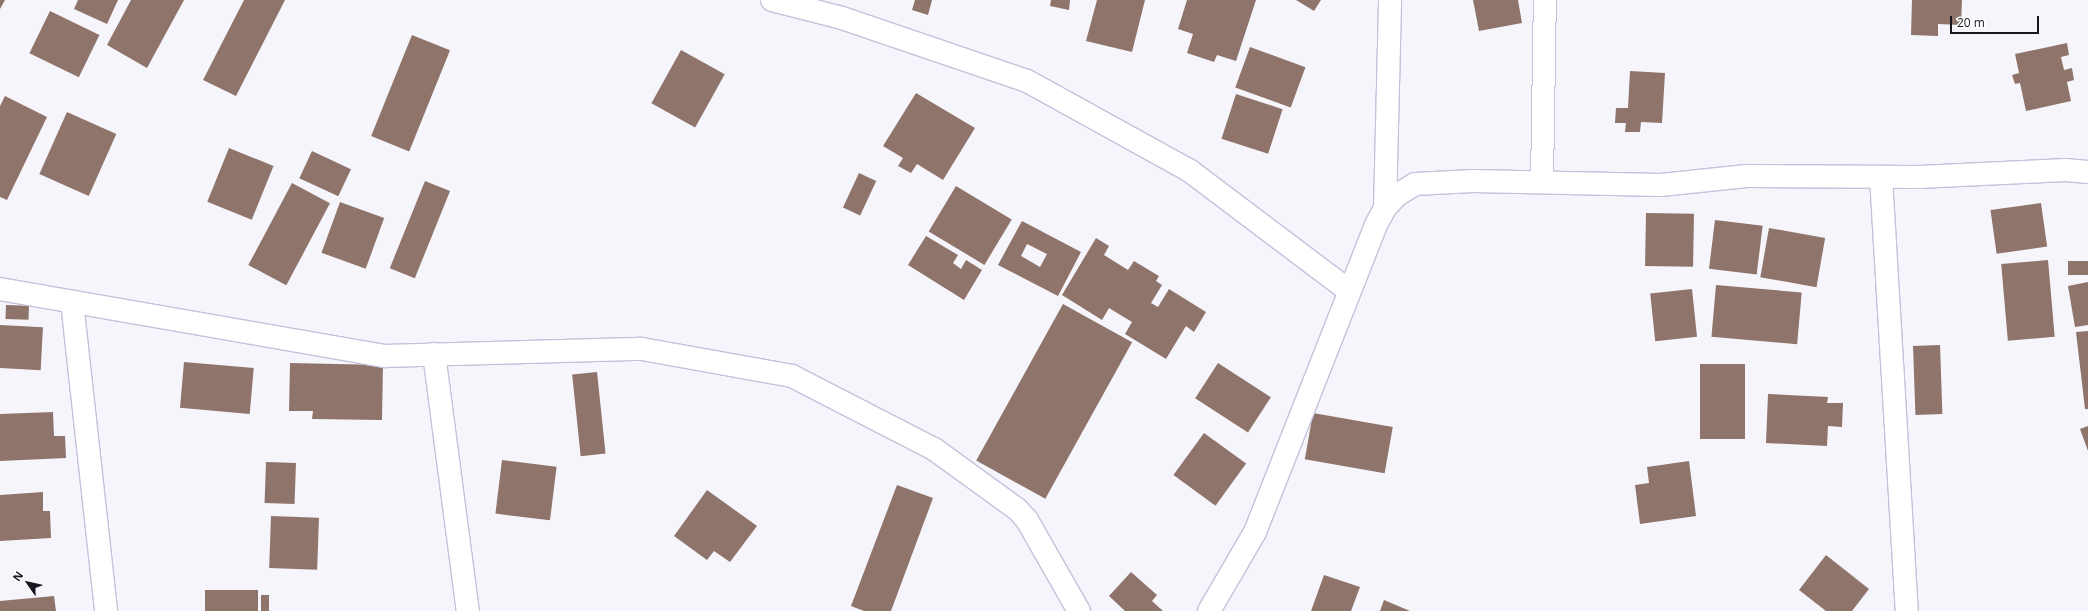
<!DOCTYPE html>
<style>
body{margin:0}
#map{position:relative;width:2088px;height:611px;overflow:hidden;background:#f6f5fb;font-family:"Open Sans",sans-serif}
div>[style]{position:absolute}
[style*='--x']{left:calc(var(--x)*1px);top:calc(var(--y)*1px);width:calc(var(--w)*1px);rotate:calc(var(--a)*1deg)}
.building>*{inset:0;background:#8f746b;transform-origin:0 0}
.roads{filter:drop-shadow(1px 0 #c6c0db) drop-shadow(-1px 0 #c6c0db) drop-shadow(0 1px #c6c0db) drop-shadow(0 -1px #c6c0db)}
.street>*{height:22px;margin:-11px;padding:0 11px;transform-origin:11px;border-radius:11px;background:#fff}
span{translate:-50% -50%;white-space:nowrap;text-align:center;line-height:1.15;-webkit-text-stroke:3px #fff;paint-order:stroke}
.north{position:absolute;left:8px;top:563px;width:40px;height:40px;-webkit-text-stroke:3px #fff;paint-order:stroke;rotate:304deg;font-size:11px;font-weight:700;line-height:16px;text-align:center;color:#18161f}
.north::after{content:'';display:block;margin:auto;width:14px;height:18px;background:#18161f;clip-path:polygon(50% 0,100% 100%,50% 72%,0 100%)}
.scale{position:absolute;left:1950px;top:16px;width:89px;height:18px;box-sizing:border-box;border:2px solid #18161f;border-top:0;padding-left:5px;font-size:12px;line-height:14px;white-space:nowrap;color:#18161f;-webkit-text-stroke:3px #fff;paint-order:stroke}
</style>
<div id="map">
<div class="building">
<i style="clip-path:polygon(0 0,5px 0,0 9px)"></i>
<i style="clip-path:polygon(78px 0,118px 0,107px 24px,74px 9px)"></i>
<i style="clip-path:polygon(131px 0,184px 0,147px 68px,107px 45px)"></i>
<i style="clip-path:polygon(244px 0,285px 0,236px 96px,203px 80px)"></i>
<i style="clip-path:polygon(915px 0,932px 0,928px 15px,912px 10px)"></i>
<i style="clip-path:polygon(1051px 0,1070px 0,1069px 10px,1050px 6px)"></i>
<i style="clip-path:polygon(1097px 0,1145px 0,1132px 52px,1086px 41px)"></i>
<i style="clip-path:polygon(1187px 0,1256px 0,1236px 61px,1217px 55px,1214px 62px,1187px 53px,1193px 34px,1178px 29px)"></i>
<i style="clip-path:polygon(1296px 0,1321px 0,1314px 11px)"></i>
<i style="clip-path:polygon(1473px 0,1518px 0,1522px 23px,1479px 31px)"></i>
<i style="clip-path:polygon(1912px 0,1962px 0,1961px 25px,1938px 24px,1938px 36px,1911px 35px)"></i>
<i style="left:50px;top:11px;width:55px;height:47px;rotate:26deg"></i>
<i style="left:412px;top:35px;width:41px;height:109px;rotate:22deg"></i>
<i style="clip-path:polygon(2067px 43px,2069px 55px,2061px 57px,2064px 70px,2072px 68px,2074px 80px,2067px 82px,2071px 101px,2026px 111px,2020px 83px,2015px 84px,2012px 75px,2019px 73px,2015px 54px)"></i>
<i style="left:1250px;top:47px;width:59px;height:43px;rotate:20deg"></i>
<i style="left:681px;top:50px;width:50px;height:61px;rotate:29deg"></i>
<i style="clip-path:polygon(1630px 71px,1665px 73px,1662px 123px,1641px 122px,1640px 132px,1625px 132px,1626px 123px,1615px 123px,1616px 108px,1628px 108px)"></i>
<i style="clip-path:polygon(916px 93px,975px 128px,943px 180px,917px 164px,911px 173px,898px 166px,903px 158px,883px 146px)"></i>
<i style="left:1236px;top:94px;width:49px;height:47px;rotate:18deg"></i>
<i style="clip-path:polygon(5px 96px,47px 117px,7px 200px,0 197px,0 106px)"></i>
<i style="left:67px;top:112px;width:54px;height:68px;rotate:24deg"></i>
<i style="left:229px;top:148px;width:48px;height:58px;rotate:22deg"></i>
<i style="left:312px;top:151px;width:43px;height:30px;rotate:25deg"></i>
<i style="left:859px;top:173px;width:19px;height:38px;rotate:25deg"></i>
<i style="left:425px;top:181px;width:27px;height:94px;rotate:22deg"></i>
<i style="left:292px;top:183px;width:43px;height:93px;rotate:28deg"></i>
<i style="left:956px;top:186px;width:65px;height:53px;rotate:31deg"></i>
<i style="left:340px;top:202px;width:47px;height:54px;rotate:20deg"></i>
<i style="left:2041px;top:203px;width:44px;height:51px;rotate:82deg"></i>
<i style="left:1646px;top:213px;width:48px;height:53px;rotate:1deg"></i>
<i style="left:1715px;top:220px;width:48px;height:49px;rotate:7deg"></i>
<i style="clip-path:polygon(evenodd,1022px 221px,1081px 252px,1058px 296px,998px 265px,1022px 221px,1027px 244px,1047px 254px,1040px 267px,1021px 256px,1027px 244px)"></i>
<i style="left:1769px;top:228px;width:57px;height:50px;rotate:10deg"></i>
<i style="clip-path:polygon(926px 236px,958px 255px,953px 263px,961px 269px,966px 260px,982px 270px,964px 300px,908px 265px)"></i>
<i style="clip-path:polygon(1096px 238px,1109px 246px,1104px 255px,1128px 270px,1134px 261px,1159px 276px,1156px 281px,1162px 285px,1151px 303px,1158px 307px,1169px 289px,1206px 312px,1194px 332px,1186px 326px,1166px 359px,1125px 334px,1132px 322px,1109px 308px,1102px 320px,1062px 295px)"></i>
<i style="left:2048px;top:260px;width:77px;height:47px;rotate:85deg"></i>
<i style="left:2088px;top:261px;width:14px;height:20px;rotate:90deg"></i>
<i style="clip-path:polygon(2088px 282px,2088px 325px,2075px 327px,2068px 286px)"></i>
<i style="left:1716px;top:285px;width:86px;height:52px;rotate:5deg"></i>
<i style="left:1692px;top:289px;width:48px;height:42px;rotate:84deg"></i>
<i style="left:1063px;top:304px;width:79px;height:179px;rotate:29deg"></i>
<i style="left:6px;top:305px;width:23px;height:14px;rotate:2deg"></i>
<i style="left:0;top:325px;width:43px;height:43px;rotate:3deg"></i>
<i style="clip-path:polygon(2088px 331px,2088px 409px,2085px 409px,2076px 332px)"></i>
<i style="left:1940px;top:345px;width:69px;height:27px;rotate:88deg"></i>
<i style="left:184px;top:362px;width:70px;height:46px;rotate:5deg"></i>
<i style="clip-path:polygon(290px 363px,383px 365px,382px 420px,312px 419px,313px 411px,289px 411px)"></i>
<i style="left:1218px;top:363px;width:63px;height:42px;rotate:33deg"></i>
<i style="left:1700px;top:364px;width:45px;height:75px"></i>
<i style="left:597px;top:372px;width:82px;height:25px;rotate:84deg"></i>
<i style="clip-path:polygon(1768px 394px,1828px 397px,1827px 403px,1843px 403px,1842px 427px,1828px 426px,1827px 446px,1766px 443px)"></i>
<i style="clip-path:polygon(53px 412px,54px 436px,65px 436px,66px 458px,0 461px,0 414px)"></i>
<i style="left:1313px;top:413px;width:81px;height:47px;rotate:10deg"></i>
<i style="clip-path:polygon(2088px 426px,2088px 451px,2080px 429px)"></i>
<i style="left:1204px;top:433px;width:52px;height:52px;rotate:36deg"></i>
<i style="left:502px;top:460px;width:55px;height:54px;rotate:7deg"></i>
<i style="clip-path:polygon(1689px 461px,1696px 516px,1640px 524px,1635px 485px,1649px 483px,1647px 467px)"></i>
<i style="left:266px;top:462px;width:30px;height:41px;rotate:2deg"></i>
<i style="clip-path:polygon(897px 485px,933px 498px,891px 611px,864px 611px,851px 606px)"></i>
<i style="clip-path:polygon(707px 490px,757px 526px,730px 562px,714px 551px,707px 560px,674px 536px)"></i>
<i style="clip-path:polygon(43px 492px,43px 511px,50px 511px,51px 538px,0 541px,0 495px)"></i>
<i style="left:271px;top:516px;width:48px;height:52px;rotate:2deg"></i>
<i style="clip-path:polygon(1826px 555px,1869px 589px,1852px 611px,1826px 611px,1799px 590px)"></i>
<i style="clip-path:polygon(1131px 572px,1157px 595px,1152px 601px,1163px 611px,1125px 611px,1109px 596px)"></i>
<i style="clip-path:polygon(1324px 575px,1360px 587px,1351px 611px,1311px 611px)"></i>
<i style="left:205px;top:590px;width:53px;height:21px"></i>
<i style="left:261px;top:595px;width:8px;height:16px"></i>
<i style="clip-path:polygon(54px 596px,56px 611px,0 611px,0 601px)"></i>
<i style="clip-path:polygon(1384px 600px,1410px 611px,1380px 611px)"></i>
</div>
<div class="roads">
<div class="street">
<i style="--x:772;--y:0;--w:72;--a:14.4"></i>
<i style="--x:842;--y:18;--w:195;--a:18.8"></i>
<i style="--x:1027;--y:81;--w:186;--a:28.9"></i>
<i style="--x:1190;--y:171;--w:199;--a:37"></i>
<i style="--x:1881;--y:177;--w:435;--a:86.6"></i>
<i style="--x:1542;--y:182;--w:182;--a:-89.1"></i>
<i style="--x:1385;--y:208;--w:208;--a:-88.6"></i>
<i style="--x:0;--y:289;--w:390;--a:9.9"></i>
<i style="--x:384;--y:356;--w:258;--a:-1.6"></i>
<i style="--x:642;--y:349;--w:152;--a:10.2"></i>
<i style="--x:792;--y:376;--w:160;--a:27.2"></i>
<i style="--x:934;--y:449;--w:102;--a:35.9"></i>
<i style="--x:1017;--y:509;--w:15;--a:48"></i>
<i style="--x:1027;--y:520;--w:105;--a:60.3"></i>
<i style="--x:72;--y:302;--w:311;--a:83.7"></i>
<i style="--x:434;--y:354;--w:259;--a:82.5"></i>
<i style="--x:1209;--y:611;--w:91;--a:-59.8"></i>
<i style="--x:1255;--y:532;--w:332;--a:-68.5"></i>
<i style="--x:1377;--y:223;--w:17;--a:-62"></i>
<i style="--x:1385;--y:208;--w:18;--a:-47"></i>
<i style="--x:1397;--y:195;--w:21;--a:-31"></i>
<i style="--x:1415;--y:184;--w:58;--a:-3"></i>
<i style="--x:1473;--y:181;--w:188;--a:1.2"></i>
<i style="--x:1661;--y:185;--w:86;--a:-6"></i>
<i style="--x:1747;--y:176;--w:172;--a:0.3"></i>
<i style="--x:1919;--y:177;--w:147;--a:-2.7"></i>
<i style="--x:2066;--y:170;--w:22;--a:5"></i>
</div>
</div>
<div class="north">N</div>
<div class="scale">20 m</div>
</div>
